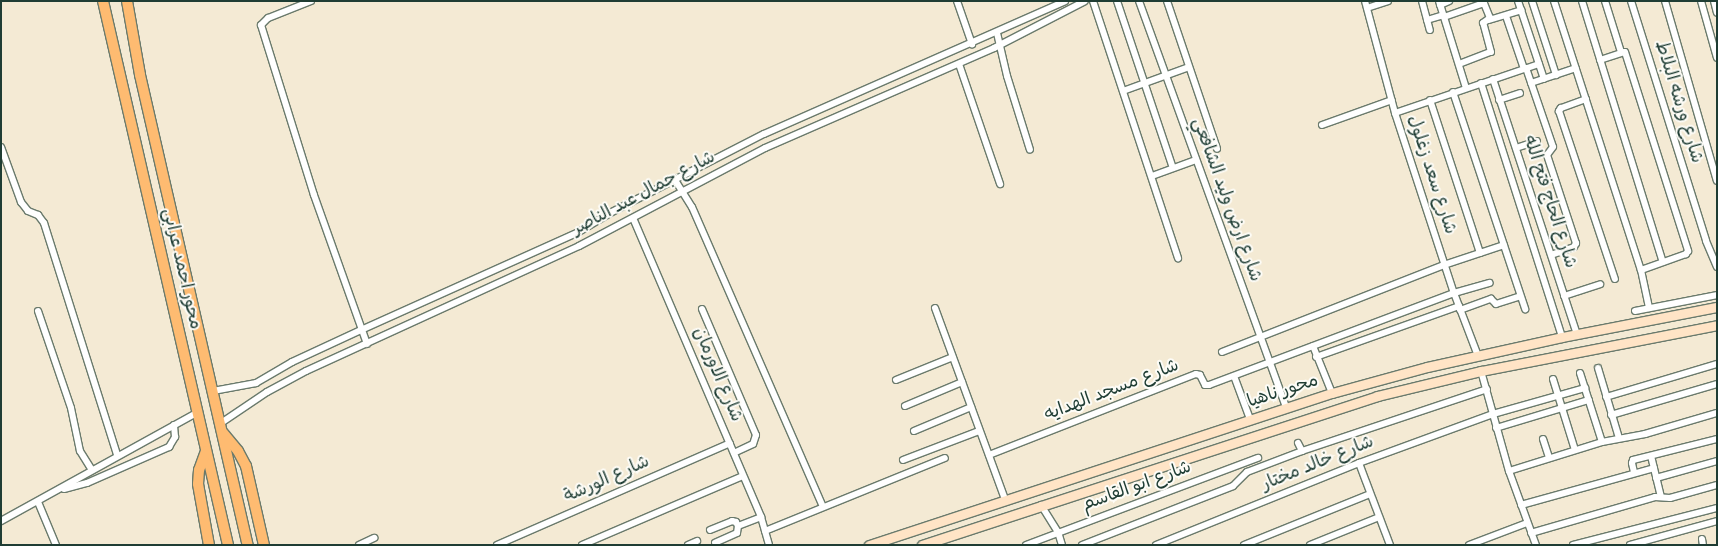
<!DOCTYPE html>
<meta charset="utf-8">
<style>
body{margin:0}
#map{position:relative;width:1718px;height:546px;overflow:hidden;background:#f4ead4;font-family:"Indie Flower","Playpen Sans Arabic",sans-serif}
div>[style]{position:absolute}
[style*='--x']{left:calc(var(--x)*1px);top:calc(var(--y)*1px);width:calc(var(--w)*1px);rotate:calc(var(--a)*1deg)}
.roads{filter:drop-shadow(1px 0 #6a7a6c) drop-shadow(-1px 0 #6a7a6c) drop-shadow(0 1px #6a7a6c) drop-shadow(0 -1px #6a7a6c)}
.minor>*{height:6px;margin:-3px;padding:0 3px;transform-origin:3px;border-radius:3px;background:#fff}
.secondary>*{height:9px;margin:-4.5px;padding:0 4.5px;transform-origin:4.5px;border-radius:4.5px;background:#ffe4c6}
.primary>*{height:10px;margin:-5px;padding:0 5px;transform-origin:5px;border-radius:5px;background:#febb71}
span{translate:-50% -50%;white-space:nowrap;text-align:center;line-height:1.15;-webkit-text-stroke:4px #fdfcf7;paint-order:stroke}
.street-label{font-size:18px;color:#1f3d34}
.frame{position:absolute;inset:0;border:2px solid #1f3d34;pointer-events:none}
</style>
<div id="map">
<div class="roads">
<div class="minor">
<i style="--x:311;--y:1;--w:46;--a:158.4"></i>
<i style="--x:268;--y:18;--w:10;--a:135"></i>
<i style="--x:261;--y:25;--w:178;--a:72.7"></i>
<i style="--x:314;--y:195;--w:158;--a:70.4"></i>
<i style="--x:957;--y:1;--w:46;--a:70.8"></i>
<i style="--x:1093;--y:1;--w:271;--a:71.7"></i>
<i style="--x:1117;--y:1;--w:176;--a:71.5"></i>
<i style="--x:1139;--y:1;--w:433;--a:70.1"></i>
<i style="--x:1167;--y:1;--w:156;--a:71.3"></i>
<i style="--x:1365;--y:1;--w:116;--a:75"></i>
<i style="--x:1395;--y:113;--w:189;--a:71.9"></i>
<i style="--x:1454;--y:293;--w:67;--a:69.1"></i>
<i style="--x:1422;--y:1;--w:30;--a:75"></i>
<i style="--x:1439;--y:1;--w:91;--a:72.8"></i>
<i style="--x:1518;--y:1;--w:82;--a:71.6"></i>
<i style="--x:1532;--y:1;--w:78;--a:72"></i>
<i style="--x:1554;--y:1;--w:283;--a:72.1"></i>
<i style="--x:1641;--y:270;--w:39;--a:78"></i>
<i style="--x:1582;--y:1;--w:273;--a:72.8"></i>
<i style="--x:1605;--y:1;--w:53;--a:72.6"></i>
<i style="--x:1631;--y:1;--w:251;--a:72.6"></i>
<i style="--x:1706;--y:241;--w:28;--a:67"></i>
<i style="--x:1665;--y:1;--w:187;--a:73.9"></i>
<i style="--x:1701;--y:1;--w:59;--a:74.3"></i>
<i style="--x:1714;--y:1;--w:12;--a:76"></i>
<i style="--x:1440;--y:5;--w:10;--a:-24"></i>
<i style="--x:1367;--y:8;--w:22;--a:-18"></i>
<i style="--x:1506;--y:16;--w:56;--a:71.2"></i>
<i style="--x:1444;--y:17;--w:42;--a:-19.3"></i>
<i style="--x:1427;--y:20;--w:17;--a:-17"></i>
<i style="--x:1489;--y:20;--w:34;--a:-17"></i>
<i style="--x:997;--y:33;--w:44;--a:76.9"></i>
<i style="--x:1007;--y:76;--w:77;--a:72.7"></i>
<i style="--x:1600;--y:60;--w:26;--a:-18"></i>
<i style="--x:1625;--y:52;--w:209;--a:72.4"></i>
<i style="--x:1688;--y:251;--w:4;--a:124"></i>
<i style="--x:1686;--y:254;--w:48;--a:160.4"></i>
<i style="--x:959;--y:64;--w:127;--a:71.1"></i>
<i style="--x:1459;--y:64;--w:34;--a:-21"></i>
<i style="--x:1491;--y:52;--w:30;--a:-105"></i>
<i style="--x:1483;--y:23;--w:9;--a:-36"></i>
<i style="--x:1490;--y:18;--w:18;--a:-112"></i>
<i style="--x:1526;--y:68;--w:83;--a:71.1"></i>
<i style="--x:1553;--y:147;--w:10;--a:127"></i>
<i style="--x:1547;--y:155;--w:93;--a:71.8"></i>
<i style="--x:1576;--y:243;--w:4;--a:117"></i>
<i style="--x:1574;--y:247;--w:24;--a:161"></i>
<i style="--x:1493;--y:79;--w:268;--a:71.8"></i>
<i style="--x:1481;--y:83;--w:267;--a:72.3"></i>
<i style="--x:1531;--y:83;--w:47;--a:-18.4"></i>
<i style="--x:1123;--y:91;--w:70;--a:-20"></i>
<i style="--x:1453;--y:92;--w:229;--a:71.6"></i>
<i style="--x:1586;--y:99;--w:27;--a:160"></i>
<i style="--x:1561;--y:108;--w:4;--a:124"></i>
<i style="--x:1559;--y:111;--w:177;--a:71.6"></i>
<i style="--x:1430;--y:100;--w:161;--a:71.9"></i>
<i style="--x:1499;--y:100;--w:22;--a:-18"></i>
<i style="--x:1395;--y:113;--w:152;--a:-18.8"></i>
<i style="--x:1322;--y:125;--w:74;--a:-19.7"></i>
<i style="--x:1;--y:147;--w:59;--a:70"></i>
<i style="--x:21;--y:202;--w:11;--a:52"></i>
<i style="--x:28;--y:211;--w:11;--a:22"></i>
<i style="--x:38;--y:215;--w:10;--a:53"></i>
<i style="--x:44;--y:223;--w:243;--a:72.5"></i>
<i style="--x:1516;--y:148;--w:22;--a:-18"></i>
<i style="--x:1152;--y:176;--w:47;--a:-20"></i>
<i style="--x:675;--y:180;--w:32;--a:58"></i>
<i style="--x:692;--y:207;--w:327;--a:66.4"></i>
<i style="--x:633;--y:218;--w:325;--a:66.8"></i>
<i style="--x:761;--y:517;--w:29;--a:74"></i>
<i style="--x:1564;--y:296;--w:38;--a:-18"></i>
<i style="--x:935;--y:308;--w:203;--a:69.9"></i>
<i style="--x:702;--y:309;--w:137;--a:66.8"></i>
<i style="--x:756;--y:435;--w:9;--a:108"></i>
<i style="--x:753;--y:444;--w:21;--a:155"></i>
<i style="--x:1460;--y:310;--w:33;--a:-20"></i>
<i style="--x:1491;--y:299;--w:7;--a:45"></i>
<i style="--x:1496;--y:304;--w:25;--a:-18"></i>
<i style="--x:38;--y:311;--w:102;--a:71.2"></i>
<i style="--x:71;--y:408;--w:44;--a:78.2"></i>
<i style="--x:80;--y:451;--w:22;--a:58"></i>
<i style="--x:1635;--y:311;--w:84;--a:-11"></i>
<i style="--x:1313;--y:346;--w:51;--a:68"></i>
<i style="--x:1222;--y:352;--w:238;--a:-21.4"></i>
<i style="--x:1444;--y:265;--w:63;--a:-18.4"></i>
<i style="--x:1316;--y:357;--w:152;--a:-19.6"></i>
<i style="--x:1598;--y:368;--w:73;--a:73.3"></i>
<i style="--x:1481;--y:371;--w:104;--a:74.4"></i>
<i style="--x:1509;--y:471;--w:79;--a:70"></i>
<i style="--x:1580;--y:373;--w:72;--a:72.3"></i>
<i style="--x:1234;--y:376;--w:46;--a:69.6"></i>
<i style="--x:1553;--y:379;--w:74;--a:72.8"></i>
<i style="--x:896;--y:380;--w:61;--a:-22"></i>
<i style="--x:213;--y:391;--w:44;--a:-10.5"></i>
<i style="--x:256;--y:383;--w:42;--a:-30.3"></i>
<i style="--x:292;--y:362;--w:76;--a:-24.9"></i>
<i style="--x:361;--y:330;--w:237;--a:-24.2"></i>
<i style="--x:577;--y:233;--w:39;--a:-31"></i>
<i style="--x:610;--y:213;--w:173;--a:-27.2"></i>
<i style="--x:764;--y:134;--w:329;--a:-23.8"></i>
<i style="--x:1606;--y:397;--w:116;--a:-16.6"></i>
<i style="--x:905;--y:406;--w:62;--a:-22.8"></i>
<i style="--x:1611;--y:415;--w:110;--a:-16.3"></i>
<i style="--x:221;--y:423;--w:55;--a:-34"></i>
<i style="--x:267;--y:392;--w:44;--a:-28.3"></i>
<i style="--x:306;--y:371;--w:300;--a:-24.6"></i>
<i style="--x:579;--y:246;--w:210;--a:-27.8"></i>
<i style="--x:765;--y:148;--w:250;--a:-23.6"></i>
<i style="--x:994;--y:48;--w:102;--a:-27.3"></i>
<i style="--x:1496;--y:428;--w:97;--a:-16.8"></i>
<i style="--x:914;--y:431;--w:62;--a:-22.8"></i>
<i style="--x:1543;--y:439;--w:20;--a:72"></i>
<i style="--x:1298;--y:443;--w:9;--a:63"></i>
<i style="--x:989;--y:455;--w:222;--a:-21.4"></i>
<i style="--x:1196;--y:374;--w:4;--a:14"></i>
<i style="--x:1200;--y:375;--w:11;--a:63"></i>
<i style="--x:1205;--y:385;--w:4;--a:0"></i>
<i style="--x:1209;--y:385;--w:262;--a:-20.6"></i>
<i style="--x:1454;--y:293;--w:37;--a:-16"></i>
<i style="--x:1651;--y:456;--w:42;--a:76.3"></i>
<i style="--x:903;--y:460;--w:81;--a:-20.9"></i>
<i style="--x:1359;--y:463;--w:88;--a:69.3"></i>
<i style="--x:1509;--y:471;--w:97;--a:-17.3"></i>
<i style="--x:1602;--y:442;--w:44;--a:-10.5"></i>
<i style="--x:1645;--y:434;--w:75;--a:-16.3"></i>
<i style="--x:1634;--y:472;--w:9;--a:-103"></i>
<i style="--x:1632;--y:463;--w:3;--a:-72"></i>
<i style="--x:1633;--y:460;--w:87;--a:-14"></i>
<i style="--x:1656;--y:478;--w:63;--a:-15.6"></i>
<i style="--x:64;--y:489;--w:24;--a:-15"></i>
<i style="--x:87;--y:483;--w:90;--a:-23.7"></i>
<i style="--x:169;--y:447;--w:12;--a:-59"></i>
<i style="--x:175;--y:437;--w:12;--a:-95"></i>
<i style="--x:38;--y:502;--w:47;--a:67.3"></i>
<i style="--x:1041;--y:505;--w:32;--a:58"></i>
<i style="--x:1058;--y:532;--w:14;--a:73"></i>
<i style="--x:1521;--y:505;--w:138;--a:-15.5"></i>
<i style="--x:1;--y:521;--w:224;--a:-28.9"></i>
<i style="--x:738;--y:526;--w:25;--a:-21"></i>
<i style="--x:710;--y:530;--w:24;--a:-22"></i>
<i style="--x:732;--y:521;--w:4;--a:14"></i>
<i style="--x:736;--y:522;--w:4;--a:63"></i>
<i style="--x:738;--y:526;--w:7;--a:98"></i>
<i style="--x:737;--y:533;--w:24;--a:156"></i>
<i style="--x:765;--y:531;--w:194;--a:-22.1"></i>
<i style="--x:1531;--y:533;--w:129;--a:-16.2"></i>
<i style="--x:1655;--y:497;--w:15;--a:4"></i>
<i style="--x:1670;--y:498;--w:49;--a:-15.5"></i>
<i style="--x:1702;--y:539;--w:6;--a:81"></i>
<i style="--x:359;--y:545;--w:17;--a:-25"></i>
<i style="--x:497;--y:545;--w:254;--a:-23.6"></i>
<i style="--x:582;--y:545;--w:175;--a:-23.2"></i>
<i style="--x:688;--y:545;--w:10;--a:-24"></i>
<i style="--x:1026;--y:545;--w:248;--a:-20.6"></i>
<i style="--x:1082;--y:545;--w:162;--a:-21.3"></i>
<i style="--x:1233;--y:486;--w:20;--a:-45"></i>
<i style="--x:1247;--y:472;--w:59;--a:-20.9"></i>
<i style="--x:1302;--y:451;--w:195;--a:-18.5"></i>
<i style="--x:1156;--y:545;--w:219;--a:-22"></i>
<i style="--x:1359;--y:463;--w:143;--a:-20.1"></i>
<i style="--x:1493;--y:414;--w:96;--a:-15.8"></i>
<i style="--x:1244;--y:545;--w:136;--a:-22"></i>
<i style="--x:1310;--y:545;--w:74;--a:-22.1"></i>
<i style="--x:1469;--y:545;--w:62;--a:-20.8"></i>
<i style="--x:1573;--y:545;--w:149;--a:-14.4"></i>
<i style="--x:1630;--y:545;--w:90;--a:-15.4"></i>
</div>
<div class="secondary">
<i style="--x:869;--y:545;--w:487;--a:-18.2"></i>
<i style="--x:1332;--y:393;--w:98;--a:-15.3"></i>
<i style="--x:1427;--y:367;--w:138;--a:-12.5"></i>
<i style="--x:1562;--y:337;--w:158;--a:-11"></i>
<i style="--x:922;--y:545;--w:479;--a:-18.1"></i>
<i style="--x:1377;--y:396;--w:107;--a:-13.5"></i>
<i style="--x:1481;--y:371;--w:240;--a:-11"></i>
</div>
<div class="primary">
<i style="--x:103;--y:1;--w:558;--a:77.06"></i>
<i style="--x:127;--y:1;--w:75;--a:80"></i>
<i style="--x:140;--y:75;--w:482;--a:77.1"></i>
<i style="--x:223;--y:433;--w:23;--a:50"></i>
<i style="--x:238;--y:451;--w:17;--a:62"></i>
<i style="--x:246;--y:466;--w:81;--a:77.2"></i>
<i style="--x:206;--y:451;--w:20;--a:110"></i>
<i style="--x:199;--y:470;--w:14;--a:94"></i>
<i style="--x:198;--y:484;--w:62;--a:79.8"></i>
</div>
</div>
<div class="street-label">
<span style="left:1678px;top:102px;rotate:73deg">شارع ورشه البلاط</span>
<span style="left:1431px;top:175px;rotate:72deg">شارع سعد زغلول</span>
<span style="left:644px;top:194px;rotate:-28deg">شارع جمال عبد الناصر</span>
<span style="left:1226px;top:200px;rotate:70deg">شارع ارض وليد الشافعي</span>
<span style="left:1549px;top:202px;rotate:72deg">شارع الحاج فتح الله</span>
<span style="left:181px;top:269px;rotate:77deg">محور احمد عرابى</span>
<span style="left:717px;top:375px;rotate:67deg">شارع الاورمان</span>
<span style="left:1112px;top:391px;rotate:-21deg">شارع مسجد الهدايه</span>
<span style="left:1283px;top:392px;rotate:-18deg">محور ناهيا</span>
<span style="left:1318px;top:464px;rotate:-22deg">شارع خالد مختار</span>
<span style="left:607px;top:480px;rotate:-24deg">شارع الورشة</span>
<span style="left:1137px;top:487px;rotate:-20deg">شارع ابو القاسم</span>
</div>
<div class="frame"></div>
</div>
